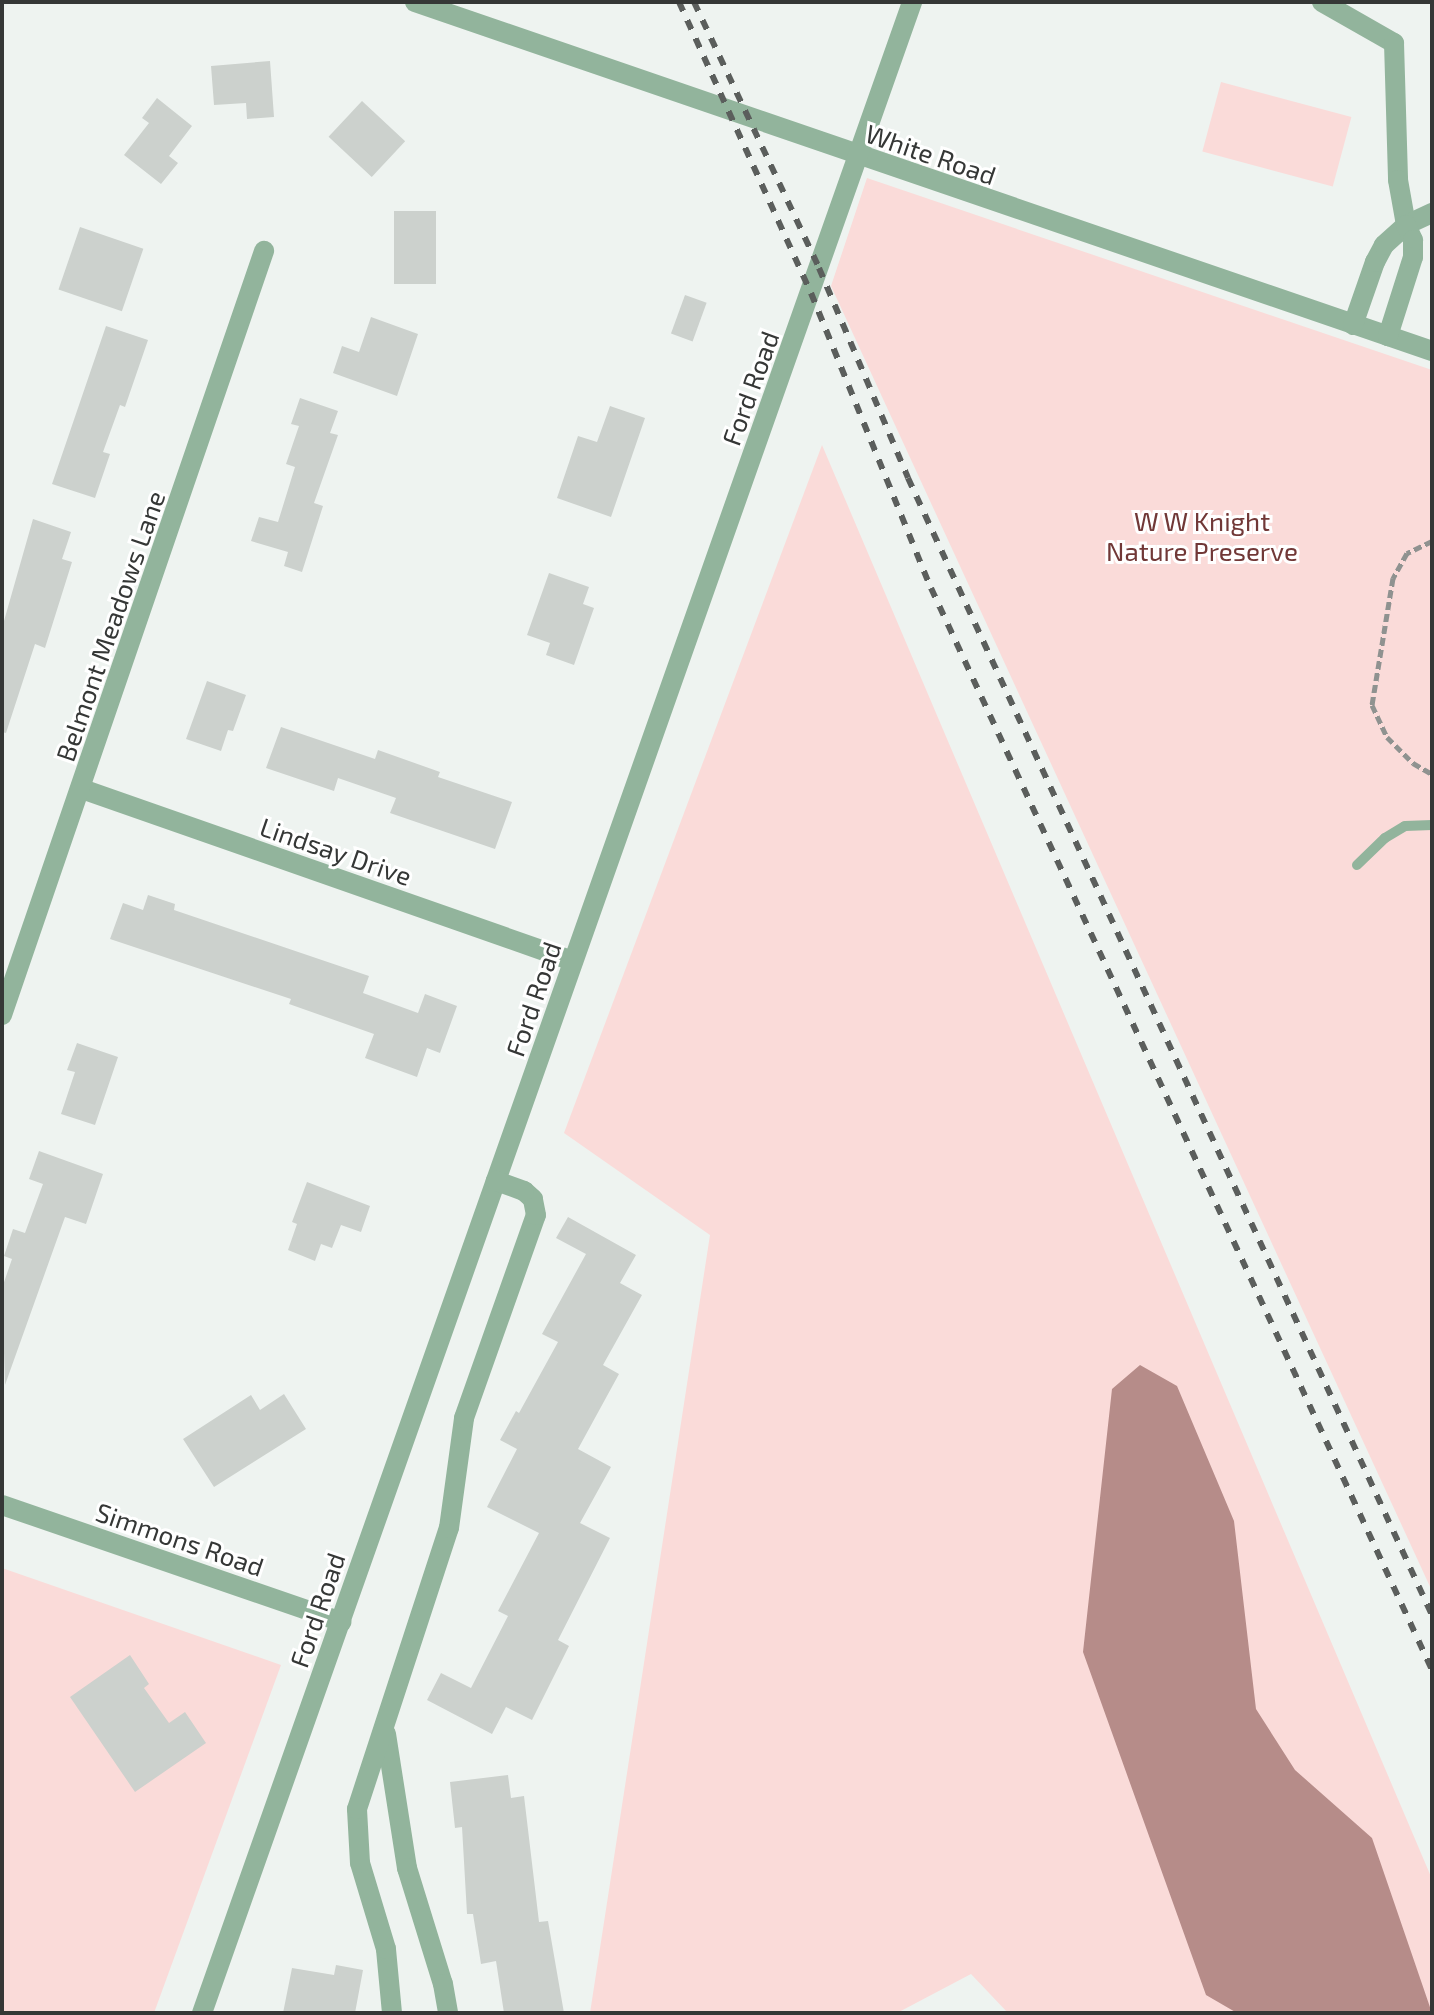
<!DOCTYPE html>
<style>
body{margin:0}
#map{position:relative;width:1434px;height:2015px;overflow:hidden;background:#eef3f0;font-family:"Exo 2",sans-serif}
div>[style]{position:absolute}
[style*='--x']{left:calc(var(--x)*1px);top:calc(var(--y)*1px);width:calc(var(--w)*1px);rotate:calc(var(--a)*1deg)}
.green>*{inset:0;background:#fadbd9;transform-origin:0 0}
.water>*{inset:0;background:#b68c89}
.building>*{inset:0;background:#ccd1cd;transform-origin:0 0}
.path>*{height:5px;margin-top:-2.5px;transform-origin:0;background:repeating-linear-gradient(90deg,#8f9290 0 8px,transparent 0 12px)}
.service>*{height:10px;margin:-5px;padding:0 5px;transform-origin:5px;border-radius:5px;background:#92b49c}
.minor>*{height:20px;margin:-10px;padding:0 10px;transform-origin:10px;border-radius:10px;background:#92b49c}
.rail>*{height:6px;margin-top:-3px;transform-origin:0;background:repeating-linear-gradient(90deg,#5b5e5c 0 10px,transparent 0 20px)}
span{translate:-50% -50%;white-space:nowrap;text-align:center;line-height:1.15;-webkit-text-stroke:6px #fff;paint-order:stroke}
.street-label{font-size:26px;color:#353736}
.park-label{font-size:26px;color:#713837}
.frame{position:absolute;inset:0;border:4px solid #353736;pointer-events:none}
</style>
<div id="map">
<div class="green">
<i style="left:1221px;top:82px;width:135px;height:72px;rotate:15deg"></i>
<i style="clip-path:polygon(867px 178px,1432px 370px,1432px 1591px,831px 286px)"></i>
<i style="clip-path:polygon(822px 445px,1432px 1879px,1432px 2013px,1008px 2013px,971px 1974px,897px 2013px,590px 2013px,710px 1235px,564px 1133px)"></i>
<i style="clip-path:polygon(2px 1568px,281px 1665px,154px 2013px,2px 2013px)"></i>
</div>
<div class="water">
<i style="clip-path:polygon(1140px 1365px,1177px 1386px,1234px 1521px,1256px 1709px,1295px 1770px,1372px 1838px,1432px 2013px,1237px 2013px,1206px 1995px,1083px 1652px,1112px 1389px)"></i>
</div>
<div class="building">
<i style="clip-path:polygon(270px 61px,274px 117px,247px 119px,246px 103px,214px 105px,211px 66px)"></i>
<i style="clip-path:polygon(157px 98px,192px 126px,169px 156px,178px 163px,161px 184px,124px 155px,149px 123px,142px 118px)"></i>
<i style="left:362px;top:101px;width:59px;height:49px;rotate:43deg"></i>
<i style="left:394px;top:211px;width:42px;height:73px"></i>
<i style="left:80px;top:227px;width:67px;height:66px;rotate:19deg"></i>
<i style="left:685px;top:295px;width:23px;height:41px;rotate:20deg"></i>
<i style="clip-path:polygon(371px 317px,418px 334px,397px 396px,333px 373px,342px 346px,359px 352px)"></i>
<i style="clip-path:polygon(106px 326px,148px 340px,125px 407px,120px 405px,103px 452px,110px 454px,95px 498px,52px 484px)"></i>
<i style="clip-path:polygon(300px 398px,338px 411px,330px 433px,338px 435px,314px 503px,323px 506px,302px 572px,284px 566px,288px 552px,251px 541px,259px 517px,278px 522px,295px 467px,286px 464px,299px 426px,291px 424px)"></i>
<i style="clip-path:polygon(610px 406px,645px 418px,611px 517px,557px 498px,578px 436px,597px 442px)"></i>
<i style="clip-path:polygon(33px 519px,71px 532px,62px 559px,72px 562px,45px 648px,35px 644px,6px 733px,2px 732px,2px 628px)"></i>
<i style="clip-path:polygon(549px 573px,589px 587px,583px 604px,594px 608px,574px 665px,546px 655px,550px 643px,527px 635px)"></i>
<i style="clip-path:polygon(207px 681px,246px 695px,233px 731px,228px 730px,221px 751px,186px 739px)"></i>
<i style="clip-path:polygon(281px 727px,375px 759px,378px 750px,440px 772px,438px 777px,512px 802px,495px 849px,390px 813px,396px 798px,338px 778px,334px 791px,266px 768px)"></i>
<i style="clip-path:polygon(148px 895px,175px 904px,174px 910px,369px 976px,363px 993px,418px 1013px,425px 994px,457px 1006px,440px 1053px,427px 1048px,417px 1077px,365px 1058px,374px 1034px,289px 1004px,291px 999px,110px 939px,123px 903px,143px 910px)"></i>
<i style="clip-path:polygon(77px 1043px,118px 1057px,95px 1125px,61px 1114px,75px 1072px,67px 1070px)"></i>
<i style="clip-path:polygon(39px 1151px,103px 1174px,86px 1224px,65px 1217px,5px 1385px,2px 1288px,12px 1259px,4px 1256px,13px 1229px,25px 1233px,43px 1184px,29px 1179px)"></i>
<i style="clip-path:polygon(307px 1182px,370px 1206px,361px 1232px,341px 1225px,332px 1248px,321px 1244px,315px 1261px,288px 1250px,297px 1224px,292px 1222px)"></i>
<i style="clip-path:polygon(568px 1217px,636px 1255px,620px 1283px,642px 1295px,603px 1365px,619px 1374px,578px 1449px,611px 1467px,580px 1523px,610px 1538px,558px 1640px,569px 1646px,532px 1720px,506px 1707px,492px 1734px,427px 1700px,441px 1673px,471px 1688px,508px 1616px,498px 1611px,539px 1533px,487px 1507px,517px 1449px,500px 1440px,516px 1411px,519px 1413px,558px 1342px,542px 1334px,586px 1254px,556px 1238px)"></i>
<i style="clip-path:polygon(284px 1394px,306px 1429px,214px 1487px,183px 1439px,251px 1395px,260px 1410px)"></i>
<i style="clip-path:polygon(130px 1655px,149px 1684px,144px 1688px,169px 1723px,185px 1712px,206px 1743px,135px 1792px,70px 1697px)"></i>
<i style="clip-path:polygon(508px 1775px,511px 1798px,524px 1796px,539px 1922px,548px 1921px,564px 2013px,504px 2013px,496px 1961px,481px 1964px,473px 1914px,467px 1914px,462px 1827px,455px 1828px,450px 1782px)"></i>
<i style="clip-path:polygon(336px 1965px,363px 1970px,355px 2013px,283px 2013px,292px 1968px,334px 1975px)"></i>
</div>
<div class="path">
<i style="--x:1432;--y:541;--w:28;--a:154"></i>
<i style="--x:1407;--y:553;--w:29;--a:119"></i>
<i style="--x:1393;--y:578;--w:129;--a:99.4"></i>
<i style="--x:1372;--y:705;--w:35;--a:65"></i>
<i style="--x:1387;--y:737;--w:37;--a:45"></i>
<i style="--x:1413;--y:763;--w:22;--a:30"></i>
</div>
<div class="service">
<i style="--x:1357;--y:865;--w:39;--a:-44"></i>
<i style="--x:1385;--y:838;--w:23;--a:-31"></i>
<i style="--x:1405;--y:826;--w:27;--a:-2"></i>
</div>
<div class="minor">
<i style="--x:415;--y:2;--w:1075;--a:18.94"></i>
<i style="--x:1322;--y:2;--w:83;--a:29.7"></i>
<i style="--x:1394;--y:43;--w:137;--a:88.3"></i>
<i style="--x:1398;--y:180;--w:46;--a:79.9"></i>
<i style="--x:1406;--y:225;--w:29;--a:-25"></i>
<i style="--x:1353;--y:325;--w:67;--a:-70.8"></i>
<i style="--x:1375;--y:262;--w:19;--a:-62"></i>
<i style="--x:1384;--y:245;--w:30;--a:-42"></i>
<i style="--x:1406;--y:225;--w:17;--a:65"></i>
<i style="--x:1413;--y:240;--w:17;--a:90"></i>
<i style="--x:1413;--y:257;--w:83;--a:107.6"></i>
<i style="--x:82;--y:789;--w:520;--a:19.31"></i>
<i style="--x:2;--y:1015;--w:808;--a:-71.07"></i>
<i style="--x:2;--y:1505;--w:359;--a:19"></i>
<i style="--x:386;--y:1734;--w:136;--a:81.1"></i>
<i style="--x:407;--y:1868;--w:121;--a:72.8"></i>
<i style="--x:443;--y:1984;--w:29;--a:80"></i>
<i style="--x:202;--y:2013;--w:2133;--a:-70.55"></i>
<i style="--x:392;--y:2013;--w:64;--a:-95.4"></i>
<i style="--x:386;--y:1949;--w:90;--a:-106.8"></i>
<i style="--x:360;--y:1863;--w:54;--a:-93.2"></i>
<i style="--x:357;--y:1809;--w:296;--a:-71.9"></i>
<i style="--x:449;--y:1528;--w:111;--a:-82.2"></i>
<i style="--x:464;--y:1418;--w:215;--a:-70.5"></i>
<i style="--x:536;--y:1215;--w:16;--a:-101"></i>
<i style="--x:533;--y:1199;--w:12;--a:-138"></i>
<i style="--x:524;--y:1191;--w:30;--a:-160"></i>
</div>
<div class="rail">
<i style="--x:679;--y:2;--w:320;--a:65.6"></i>
<i style="--x:811;--y:293;--w:318;--a:67.9"></i>
<i style="--x:931;--y:588;--w:1192;--a:65.15"></i>
<i style="--x:694;--y:2;--w:294;--a:64.8"></i>
<i style="--x:819;--y:268;--w:228;--a:67"></i>
<i style="--x:908;--y:478;--w:1252;--a:65.26"></i>
</div>
<div class="street-label">
<span style="left:931px;top:154px;rotate:19deg">White Road</span>
<span style="left:750px;top:388px;rotate:-70deg">Ford Road</span>
<span style="left:110px;top:626px;rotate:-71deg">Belmont Meadows Lane</span>
<span style="left:336px;top:851px;rotate:19deg">Lindsay Drive</span>
<span style="left:533px;top:999px;rotate:-71deg">Ford Road</span>
<span style="left:180px;top:1539px;rotate:19deg">Simmons Road</span>
<span style="left:317px;top:1610px;rotate:-71deg">Ford Road</span>
</div>
<div class="park-label">
<span style="left:1202px;top:536px">W W Knight<br>Nature Preserve</span>
</div>
<div class="frame"></div>
</div>
